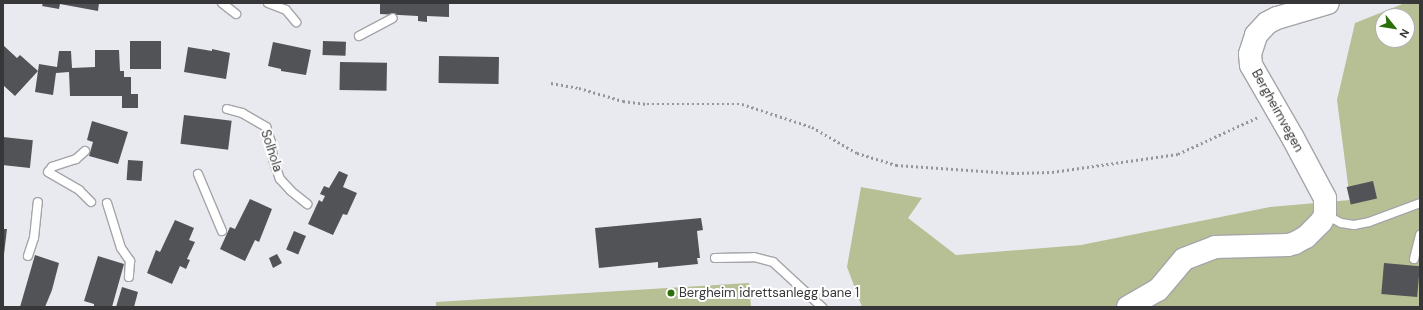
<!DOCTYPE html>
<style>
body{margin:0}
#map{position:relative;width:1423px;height:310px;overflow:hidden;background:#e9eaef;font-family:"DM Sans",sans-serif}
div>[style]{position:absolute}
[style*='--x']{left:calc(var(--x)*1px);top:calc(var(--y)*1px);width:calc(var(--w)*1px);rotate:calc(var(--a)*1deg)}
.green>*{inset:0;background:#b7c095}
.building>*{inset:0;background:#525357;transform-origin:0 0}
.path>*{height:2.5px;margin-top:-1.25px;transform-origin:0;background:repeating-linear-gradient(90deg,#96979a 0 2px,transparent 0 5px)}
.roads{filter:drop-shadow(1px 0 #a4a5a9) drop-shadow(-1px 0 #a4a5a9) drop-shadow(0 1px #a4a5a9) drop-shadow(0 -1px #a4a5a9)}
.lane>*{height:8px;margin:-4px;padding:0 4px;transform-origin:4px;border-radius:4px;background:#fff}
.secondary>*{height:22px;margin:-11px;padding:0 11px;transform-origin:11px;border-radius:11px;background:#fff}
.dots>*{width:11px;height:11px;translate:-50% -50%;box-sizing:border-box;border:2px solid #fff;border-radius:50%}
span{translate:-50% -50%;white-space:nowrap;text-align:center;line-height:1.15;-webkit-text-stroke:4px #fff;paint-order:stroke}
.street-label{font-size:13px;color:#373739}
.poi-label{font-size:13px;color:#373739}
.left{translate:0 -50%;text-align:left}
.frame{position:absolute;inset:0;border:4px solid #373739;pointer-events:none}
.north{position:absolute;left:1375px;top:8px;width:40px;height:40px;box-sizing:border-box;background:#fff;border:1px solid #afafb0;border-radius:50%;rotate:120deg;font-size:11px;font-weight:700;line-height:16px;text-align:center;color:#373739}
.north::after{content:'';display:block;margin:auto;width:14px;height:18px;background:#2b6f0b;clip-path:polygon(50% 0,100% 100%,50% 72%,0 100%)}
</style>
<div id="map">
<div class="green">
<i style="clip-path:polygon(evenodd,1405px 3px,1420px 3px,1420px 307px,862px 307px,847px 267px,861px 187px,922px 198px,908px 218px,956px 255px,1081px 245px,1270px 207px,1350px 200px,1337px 100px,1355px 23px,1405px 3px,1383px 16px,1407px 16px,1407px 40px,1383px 40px,1383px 16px)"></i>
<i style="clip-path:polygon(749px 283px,751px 307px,436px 307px,436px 302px)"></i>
</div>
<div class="building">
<i style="clip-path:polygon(43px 3px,99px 3px,98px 11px,60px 4px,59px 9px,42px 6px)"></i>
<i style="clip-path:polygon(380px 3px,449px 3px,449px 17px,427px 16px,427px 22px,418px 21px,418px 16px,380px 14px)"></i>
<i style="left:130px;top:41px;width:31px;height:28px"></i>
<i style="left:323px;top:41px;width:23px;height:14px;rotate:2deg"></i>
<i style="clip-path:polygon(273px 42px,311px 50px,306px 75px,281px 71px,281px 69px,268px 66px)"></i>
<i style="clip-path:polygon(3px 45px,17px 58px,20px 55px,38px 71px,15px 96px,3px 85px)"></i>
<i style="clip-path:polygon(188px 47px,212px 51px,212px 49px,230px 53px,226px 79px,184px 72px)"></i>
<i style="clip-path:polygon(95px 50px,119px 50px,120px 71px,124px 71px,124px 77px,131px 77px,131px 94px,138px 94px,138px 108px,122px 108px,122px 96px,70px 96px,69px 72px,56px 73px,53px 95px,35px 92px,39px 64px,57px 67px,59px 51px,71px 51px,72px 68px,95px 67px)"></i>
<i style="left:439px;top:56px;width:60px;height:27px;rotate:1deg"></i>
<i style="left:340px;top:62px;width:47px;height:28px;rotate:1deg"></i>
<i style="left:184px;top:115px;width:48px;height:29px;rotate:7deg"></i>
<i style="clip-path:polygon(92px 121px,128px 132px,118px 164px,89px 156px,93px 142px,87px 140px)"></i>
<i style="left:3px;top:137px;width:30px;height:28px;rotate:6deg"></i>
<i style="left:128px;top:160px;width:15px;height:20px;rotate:4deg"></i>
<i style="clip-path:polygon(339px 171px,348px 175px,343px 187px,357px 193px,347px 215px,343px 214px,333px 235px,308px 224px,319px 200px,322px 202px,325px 196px,320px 194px,324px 186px,329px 188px)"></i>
<i style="left:1373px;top:181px;width:18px;height:27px;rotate:77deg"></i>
<i style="clip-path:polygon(250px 199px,272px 209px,259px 242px,255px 240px,245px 261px,220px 249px,230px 227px,235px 229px)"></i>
<i style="clip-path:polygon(701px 218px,703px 230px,697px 231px,700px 258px,697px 258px,698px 264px,658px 268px,658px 262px,599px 268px,595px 228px)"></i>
<i style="clip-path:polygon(175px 220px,194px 228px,189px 240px,195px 242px,187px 259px,190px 260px,186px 269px,180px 266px,172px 284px,147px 273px,156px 250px,160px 252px)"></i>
<i style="clip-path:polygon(3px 229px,7px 229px,4px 254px,3px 254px)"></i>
<i style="left:294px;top:231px;width:13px;height:20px;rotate:23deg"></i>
<i style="clip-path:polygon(277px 254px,282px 263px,273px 268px,269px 258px)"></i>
<i style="clip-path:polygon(35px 255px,59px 263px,52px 290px,45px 307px,20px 307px)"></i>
<i style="clip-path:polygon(98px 256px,124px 264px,112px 307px,94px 307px,94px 304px,84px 301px)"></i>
<i style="left:1384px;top:263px;width:36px;height:31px;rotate:5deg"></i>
<i style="clip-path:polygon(122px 287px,138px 292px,134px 307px,116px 307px)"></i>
</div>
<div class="path">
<i style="--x:551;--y:83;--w:28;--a:10"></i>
<i style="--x:579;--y:88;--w:46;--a:16.5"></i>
<i style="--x:623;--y:101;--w:24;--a:7"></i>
<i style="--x:647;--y:104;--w:95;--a:0"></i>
<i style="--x:742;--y:104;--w:74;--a:18.2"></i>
<i style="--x:812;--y:127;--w:52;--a:30"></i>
<i style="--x:857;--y:153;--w:41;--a:17.1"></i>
<i style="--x:896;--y:165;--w:116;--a:3.9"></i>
<i style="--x:1012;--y:173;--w:40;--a:-1.4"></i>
<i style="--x:1052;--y:172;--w:127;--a:-8.1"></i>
<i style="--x:1178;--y:154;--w:88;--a:-24.8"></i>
</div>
<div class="roads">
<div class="lane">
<i style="--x:222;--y:3;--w:18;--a:38"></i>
<i style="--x:268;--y:3;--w:19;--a:21"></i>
<i style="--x:286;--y:10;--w:16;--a:50"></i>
<i style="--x:359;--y:36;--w:38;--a:-28"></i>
<i style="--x:227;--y:109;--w:16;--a:15"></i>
<i style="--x:242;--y:113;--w:28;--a:30"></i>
<i style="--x:266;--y:127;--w:16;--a:72"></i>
<i style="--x:271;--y:142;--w:17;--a:83"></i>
<i style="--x:273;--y:159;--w:21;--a:71"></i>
<i style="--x:280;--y:179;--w:16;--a:47"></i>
<i style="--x:291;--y:191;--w:21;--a:39"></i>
<i style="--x:85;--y:151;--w:12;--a:138"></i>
<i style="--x:76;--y:159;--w:25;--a:162"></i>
<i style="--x:52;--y:167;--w:6;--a:129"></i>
<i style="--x:48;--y:172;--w:36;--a:30"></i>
<i style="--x:79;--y:190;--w:17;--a:45"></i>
<i style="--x:198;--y:174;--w:62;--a:67.2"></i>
<i style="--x:107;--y:203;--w:47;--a:72.7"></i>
<i style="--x:121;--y:248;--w:16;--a:55"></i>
<i style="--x:130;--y:261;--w:16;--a:94"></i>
<i style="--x:1326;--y:215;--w:17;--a:28"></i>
<i style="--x:1341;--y:223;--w:13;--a:9"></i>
<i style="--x:1354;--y:225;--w:15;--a:-11"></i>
<i style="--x:1369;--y:222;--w:54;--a:-20.4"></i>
<i style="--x:28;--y:256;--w:19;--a:-72"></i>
<i style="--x:34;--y:238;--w:36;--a:-84"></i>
<i style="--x:715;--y:258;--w:39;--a:-1"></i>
<i style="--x:754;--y:257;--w:20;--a:15"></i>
<i style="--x:773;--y:262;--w:67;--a:42.6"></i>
<i style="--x:1414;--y:259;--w:25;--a:-76"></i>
</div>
<div class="secondary">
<i style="--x:1128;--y:307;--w:34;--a:-30"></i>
<i style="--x:1158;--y:290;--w:40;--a:-50"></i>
<i style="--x:1184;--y:259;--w:33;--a:-21"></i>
<i style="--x:1215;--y:247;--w:73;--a:-1.6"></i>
<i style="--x:1288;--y:245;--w:7;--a:-16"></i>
<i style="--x:1295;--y:243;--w:13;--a:-29"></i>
<i style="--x:1306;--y:237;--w:21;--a:-45"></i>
<i style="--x:1321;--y:222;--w:8;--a:-60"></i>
<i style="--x:1325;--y:215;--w:17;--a:-90"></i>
<i style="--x:1325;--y:198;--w:68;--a:-118.1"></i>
<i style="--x:1293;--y:138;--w:84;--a:-119.9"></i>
<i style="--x:1251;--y:65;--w:11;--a:-95"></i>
<i style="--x:1250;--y:54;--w:20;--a:-72"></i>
<i style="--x:1256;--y:35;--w:16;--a:-47"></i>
<i style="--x:1267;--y:23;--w:11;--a:-27"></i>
<i style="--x:1277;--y:18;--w:53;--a:-16.4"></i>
</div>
</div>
<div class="dots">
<i style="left:671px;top:293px;background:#2b6f0b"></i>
</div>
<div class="street-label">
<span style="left:1277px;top:111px;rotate:61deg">Bergheimvegen</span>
<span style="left:271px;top:151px;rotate:72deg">Solhola</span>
</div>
<div class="poi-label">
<span class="left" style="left:679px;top:293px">Bergheim idrettsanlegg bane 1</span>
</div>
<div class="frame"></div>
<div class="north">N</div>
</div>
